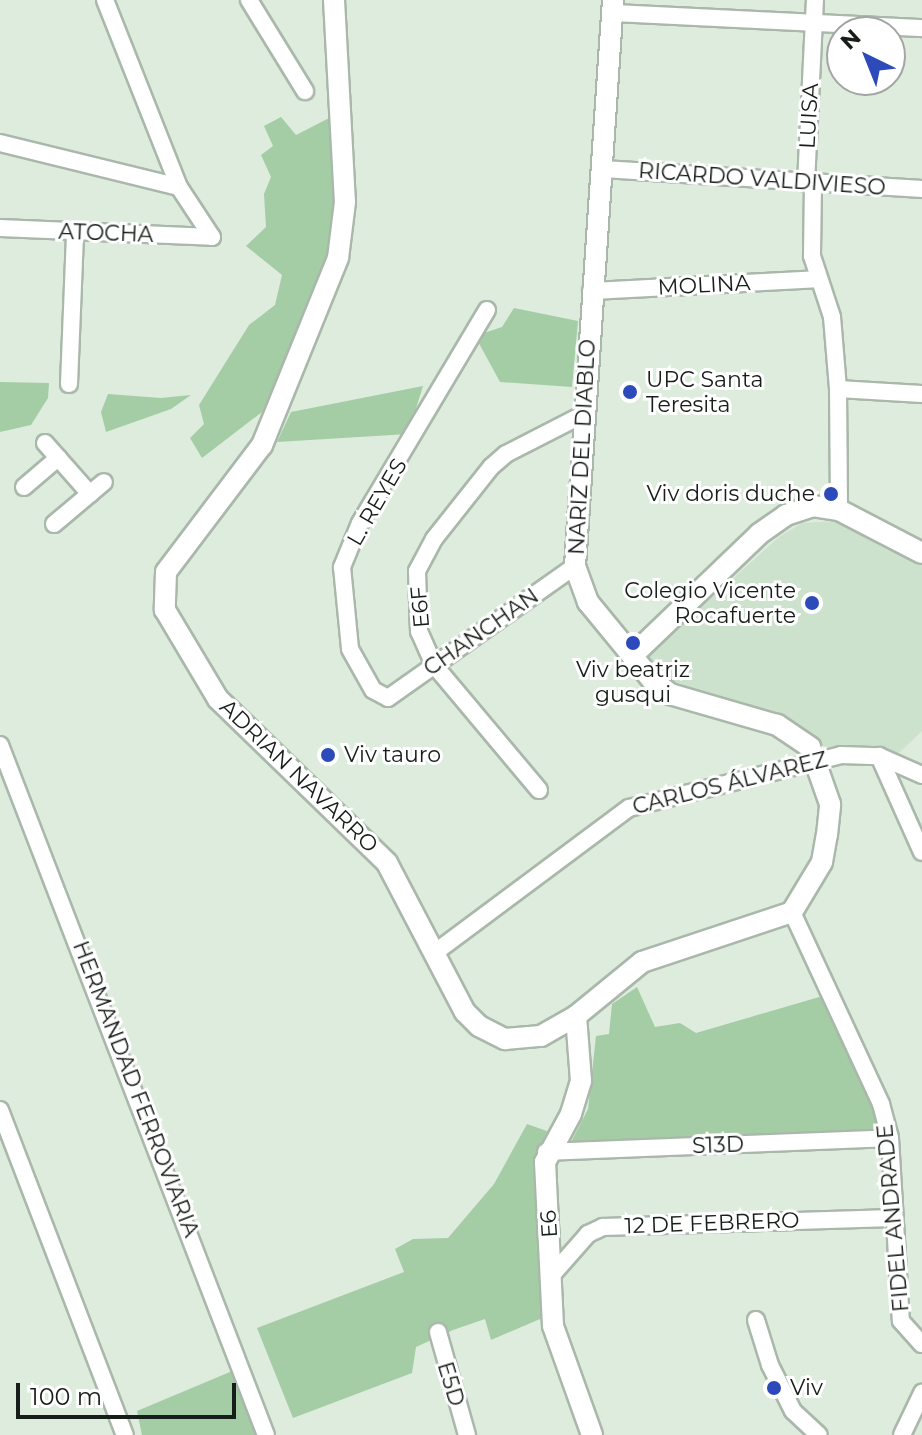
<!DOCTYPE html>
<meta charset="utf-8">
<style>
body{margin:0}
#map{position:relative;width:922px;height:1435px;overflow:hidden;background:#ddecdd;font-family:Montserrat,sans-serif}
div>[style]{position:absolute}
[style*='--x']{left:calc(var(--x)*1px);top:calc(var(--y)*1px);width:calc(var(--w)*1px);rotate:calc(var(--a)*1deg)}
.built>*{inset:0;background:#cde2cd}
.green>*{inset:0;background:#a4cda6}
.roads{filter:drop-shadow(2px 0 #a9b8aa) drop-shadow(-2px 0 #a9b8aa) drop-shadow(0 2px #a9b8aa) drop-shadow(0 -2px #a9b8aa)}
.minor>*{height:16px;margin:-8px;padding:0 8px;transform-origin:8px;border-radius:8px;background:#fff}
.tertiary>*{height:20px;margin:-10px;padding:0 10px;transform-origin:10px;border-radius:10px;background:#fff}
.dots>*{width:22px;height:22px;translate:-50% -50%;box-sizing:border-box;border:4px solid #fff;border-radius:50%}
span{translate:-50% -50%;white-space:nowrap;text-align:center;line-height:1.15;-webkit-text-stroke:6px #fff;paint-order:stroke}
.street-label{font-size:22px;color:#171d18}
.poi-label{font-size:22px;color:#171d18}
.left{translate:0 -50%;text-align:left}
.right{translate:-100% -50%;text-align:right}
.north{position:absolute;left:826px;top:16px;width:80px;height:80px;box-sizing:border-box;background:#fff;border:2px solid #a2a5a3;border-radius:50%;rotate:317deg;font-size:22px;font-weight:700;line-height:32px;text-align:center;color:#171d18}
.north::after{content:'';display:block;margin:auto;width:28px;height:36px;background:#2c4aba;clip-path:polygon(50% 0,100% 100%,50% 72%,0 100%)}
.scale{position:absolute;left:16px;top:1383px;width:220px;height:36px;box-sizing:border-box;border:4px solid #171d18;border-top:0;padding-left:10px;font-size:24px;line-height:28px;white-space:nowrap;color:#171d18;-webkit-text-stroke:6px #fff;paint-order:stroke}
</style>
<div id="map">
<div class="built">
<i style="clip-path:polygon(857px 520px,922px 559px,922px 731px,899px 753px,818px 746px,673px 689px,646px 657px,779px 537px,802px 523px)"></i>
</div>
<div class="green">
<i style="clip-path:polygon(333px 116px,340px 204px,331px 256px,262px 412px,202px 458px,190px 438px,204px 424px,199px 405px,249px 325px,275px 305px,282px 275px,246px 246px,266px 227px,264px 194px,271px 177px,261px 155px,273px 146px,264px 126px,281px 117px,296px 135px)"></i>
<i style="clip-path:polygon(514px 308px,578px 321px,572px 387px,500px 382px,475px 336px,502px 327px)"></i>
<i style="clip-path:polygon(0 382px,49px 383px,48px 398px,31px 425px,0 432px)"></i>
<i style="clip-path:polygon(423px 386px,408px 434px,277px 442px,291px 412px)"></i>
<i style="clip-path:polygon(108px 394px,161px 398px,191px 395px,171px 409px,106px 432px,101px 412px)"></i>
<i style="clip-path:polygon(637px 987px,655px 1027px,680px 1023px,696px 1033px,826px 995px,878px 1108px,878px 1134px,568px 1148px,588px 1109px,596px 1036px,609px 1034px,612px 1004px)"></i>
<i style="clip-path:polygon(527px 1124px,547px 1131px,539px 1149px,547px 1316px,491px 1340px,485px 1319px,453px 1330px,416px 1347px,412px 1373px,293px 1418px,257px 1328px,404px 1272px,395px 1249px,413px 1239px,448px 1238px,494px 1184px)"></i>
<i style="clip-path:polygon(237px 1369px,262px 1435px,142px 1435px,137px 1411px)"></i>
</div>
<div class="roads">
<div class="minor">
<i style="--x:105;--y:0;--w:201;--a:68.4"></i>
<i style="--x:179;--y:187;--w:60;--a:56.6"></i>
<i style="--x:249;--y:0;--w:107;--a:58.4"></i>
<i style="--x:612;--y:13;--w:310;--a:2.8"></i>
<i style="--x:0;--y:143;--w:184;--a:13.8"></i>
<i style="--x:603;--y:169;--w:320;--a:3.6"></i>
<i style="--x:806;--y:183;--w:183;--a:-87.2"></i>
<i style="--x:813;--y:184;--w:72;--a:90.8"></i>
<i style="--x:812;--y:256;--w:64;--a:71.8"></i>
<i style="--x:832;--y:317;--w:72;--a:85.2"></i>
<i style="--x:838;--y:389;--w:121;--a:89.5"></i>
<i style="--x:0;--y:228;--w:212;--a:2.4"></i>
<i style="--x:591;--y:291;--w:227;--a:-3"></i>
<i style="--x:487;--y:310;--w:248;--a:120.8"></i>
<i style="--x:360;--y:523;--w:48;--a:112.2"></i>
<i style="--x:342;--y:567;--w:82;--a:84.4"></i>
<i style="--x:350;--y:649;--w:47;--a:60.7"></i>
<i style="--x:373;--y:690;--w:17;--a:28"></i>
<i style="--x:388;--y:698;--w:229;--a:-35.2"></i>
<i style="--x:69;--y:384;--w:152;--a:-87.7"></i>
<i style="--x:838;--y:389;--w:84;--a:3.4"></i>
<i style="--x:45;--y:443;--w:68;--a:48.6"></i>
<i style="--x:24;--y:487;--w:45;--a:-40.5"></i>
<i style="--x:54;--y:524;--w:65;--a:-40"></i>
<i style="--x:0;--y:745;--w:739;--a:68.92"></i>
<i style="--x:879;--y:756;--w:105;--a:65.9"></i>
<i style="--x:539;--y:790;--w:163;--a:-130"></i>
<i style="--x:434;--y:665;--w:36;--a:-114"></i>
<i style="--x:419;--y:632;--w:61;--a:-91.9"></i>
<i style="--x:417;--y:571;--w:36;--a:-62"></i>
<i style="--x:434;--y:539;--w:92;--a:-51.6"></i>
<i style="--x:491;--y:467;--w:20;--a:-41"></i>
<i style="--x:506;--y:454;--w:88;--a:-27.1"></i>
<i style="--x:792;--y:912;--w:212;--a:65.1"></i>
<i style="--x:881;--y:1104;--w:35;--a:75"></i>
<i style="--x:890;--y:1138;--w:183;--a:86.6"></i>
<i style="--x:901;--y:1321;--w:31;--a:48"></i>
<i style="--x:437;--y:951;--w:239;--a:-36.7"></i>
<i style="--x:629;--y:808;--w:219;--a:-14"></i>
<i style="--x:841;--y:755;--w:38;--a:2"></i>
<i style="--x:879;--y:756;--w:47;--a:23.8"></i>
<i style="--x:0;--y:1110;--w:348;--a:69"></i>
<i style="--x:546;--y:1152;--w:344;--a:-2.3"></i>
<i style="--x:552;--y:1275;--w:55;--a:-48.7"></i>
<i style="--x:588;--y:1234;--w:17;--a:-25"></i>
<i style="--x:603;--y:1227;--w:290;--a:-1.8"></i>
<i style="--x:756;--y:1320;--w:47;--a:72.7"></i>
<i style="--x:770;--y:1365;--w:51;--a:63.4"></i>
<i style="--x:793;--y:1411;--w:35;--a:43"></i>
<i style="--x:438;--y:1332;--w:107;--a:74.3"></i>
<i style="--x:902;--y:1435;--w:47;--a:-64.5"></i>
</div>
<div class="tertiary">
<i style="--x:334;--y:0;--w:202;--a:86.9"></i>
<i style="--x:345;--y:202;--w:56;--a:97.1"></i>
<i style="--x:338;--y:258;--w:202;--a:112.1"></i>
<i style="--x:262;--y:445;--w:159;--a:127.1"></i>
<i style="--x:166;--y:572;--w:38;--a:92"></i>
<i style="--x:165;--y:610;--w:104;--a:59.2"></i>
<i style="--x:218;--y:699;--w:235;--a:44.1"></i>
<i style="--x:387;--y:863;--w:168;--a:62.4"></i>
<i style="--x:465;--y:1012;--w:20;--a:45"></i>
<i style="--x:479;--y:1026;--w:29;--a:27"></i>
<i style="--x:505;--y:1039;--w:36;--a:-5"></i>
<i style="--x:541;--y:1036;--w:40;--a:-29.7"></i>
<i style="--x:576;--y:1016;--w:85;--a:-39.3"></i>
<i style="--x:642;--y:962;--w:158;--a:-18.4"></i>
<i style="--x:792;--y:912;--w:58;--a:-59"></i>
<i style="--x:822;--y:862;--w:27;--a:-80"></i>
<i style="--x:827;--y:835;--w:31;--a:-84"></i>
<i style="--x:830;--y:804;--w:60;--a:-109.3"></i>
<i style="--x:810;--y:747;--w:40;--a:-146"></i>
<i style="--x:777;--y:725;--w:111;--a:-163.8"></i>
<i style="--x:670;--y:694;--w:23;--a:-142"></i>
<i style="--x:652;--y:680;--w:101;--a:-129.4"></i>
<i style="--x:588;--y:602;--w:38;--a:-110"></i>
<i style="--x:575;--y:566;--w:567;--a:-86.16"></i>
<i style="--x:632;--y:656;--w:176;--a:-43.8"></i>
<i style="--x:759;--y:534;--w:33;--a:-35"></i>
<i style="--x:786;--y:515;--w:28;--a:-18"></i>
<i style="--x:813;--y:506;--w:26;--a:9"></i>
<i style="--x:839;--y:510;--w:93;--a:27.4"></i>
<i style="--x:576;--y:1016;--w:65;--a:85.6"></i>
<i style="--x:581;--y:1081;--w:34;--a:107"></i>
<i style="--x:571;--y:1114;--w:55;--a:118.4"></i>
<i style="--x:545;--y:1162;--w:164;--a:87.2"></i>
<i style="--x:553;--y:1326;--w:116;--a:70.3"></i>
</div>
</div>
<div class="dots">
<i style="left:630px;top:392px;background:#2c4aba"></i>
<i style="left:831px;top:494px;background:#2c4aba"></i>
<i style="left:812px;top:603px;background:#2c4aba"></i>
<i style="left:633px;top:643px;background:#2c4aba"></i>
<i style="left:328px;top:755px;background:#2c4aba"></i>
<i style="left:774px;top:1388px;background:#2c4aba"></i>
</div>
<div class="street-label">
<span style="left:809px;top:116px;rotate:-87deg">LUISA</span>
<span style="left:762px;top:179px;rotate:4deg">RICARDO VALDIVIESO</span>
<span style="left:106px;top:233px;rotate:2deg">ATOCHA</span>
<span style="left:704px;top:285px;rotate:-3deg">MOLINA</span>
<span style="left:582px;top:447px;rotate:-87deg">NARIZ DEL DIABLO</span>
<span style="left:377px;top:502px;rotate:-60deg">L. REYES</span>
<span style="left:420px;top:607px;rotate:-95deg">E6F</span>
<span style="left:481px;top:632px;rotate:-35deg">CHANCHAN</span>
<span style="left:299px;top:776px;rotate:44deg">ADRIAN NAVARRO</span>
<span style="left:730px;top:783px;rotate:-14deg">CARLOS ÁLVAREZ</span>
<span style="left:136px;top:1089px;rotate:69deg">HERMANDAD FERROVIARIA</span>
<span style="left:718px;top:1145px;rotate:-2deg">S13D</span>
<span style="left:893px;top:1218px;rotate:-95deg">FIDEL ANDRADE</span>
<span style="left:712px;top:1223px;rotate:-2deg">12 DE FEBRERO</span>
<span style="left:549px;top:1224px;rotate:-94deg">E6</span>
<span style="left:451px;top:1384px;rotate:73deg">E5D</span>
</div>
<div class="poi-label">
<span class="left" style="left:646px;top:392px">UPC Santa<br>Teresita</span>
<span class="right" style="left:815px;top:494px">Viv doris duche</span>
<span class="right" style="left:796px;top:603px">Colegio Vicente<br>Rocafuerte</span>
<span style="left:633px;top:682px">Viv beatriz<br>gusqui</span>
<span class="left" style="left:344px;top:755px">Viv tauro</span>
<span class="left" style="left:790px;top:1388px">Viv</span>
</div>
<div class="north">N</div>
<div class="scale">100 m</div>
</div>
